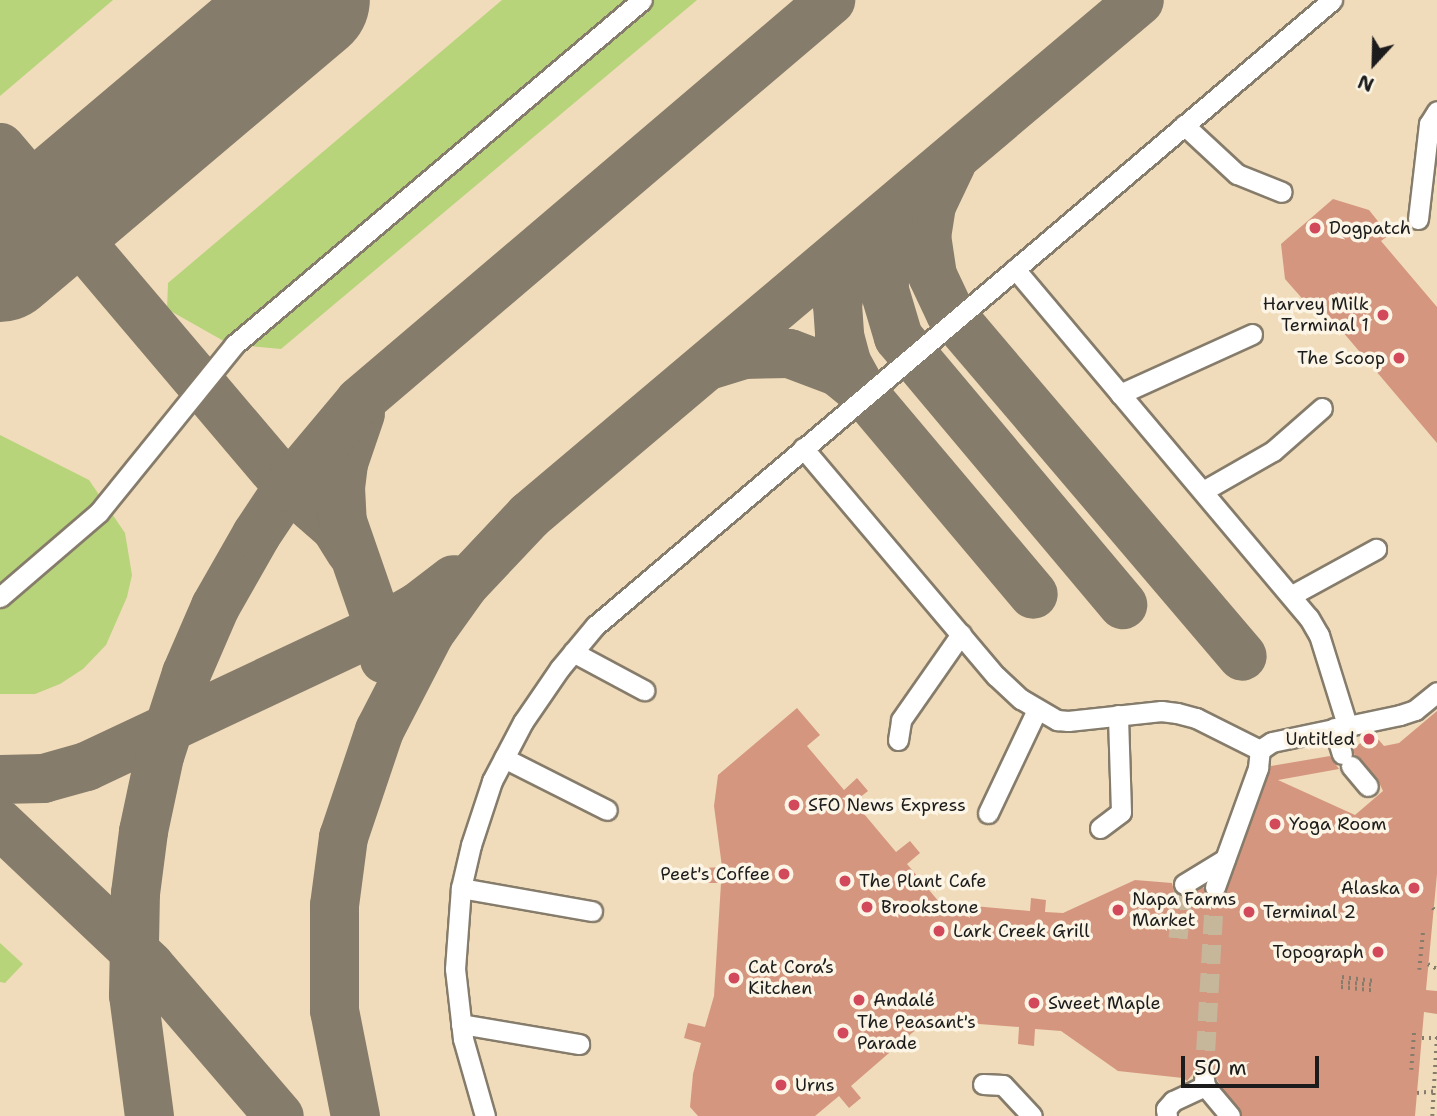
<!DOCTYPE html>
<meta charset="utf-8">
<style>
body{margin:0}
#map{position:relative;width:1437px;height:1116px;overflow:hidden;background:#f0dcba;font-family:"Shantell Sans",sans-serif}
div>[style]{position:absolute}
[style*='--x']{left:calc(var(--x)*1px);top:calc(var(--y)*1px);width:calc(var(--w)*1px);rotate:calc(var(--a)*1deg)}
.green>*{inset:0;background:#b7d47b}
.taxiway>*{height:49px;margin:-24.5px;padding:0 24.5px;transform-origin:24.5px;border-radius:24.5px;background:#867c6b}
.runway>*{height:124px;margin:-62px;padding:0 62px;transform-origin:62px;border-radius:62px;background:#867c6b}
.building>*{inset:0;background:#d5967f}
.minor-tunnel>*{height:19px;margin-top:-9.5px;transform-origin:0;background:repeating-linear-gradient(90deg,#c6b69a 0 19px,transparent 0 29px)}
.path>*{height:3.5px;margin-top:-1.75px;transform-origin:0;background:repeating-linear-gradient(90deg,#867c6b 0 2px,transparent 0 7px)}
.roads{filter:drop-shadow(2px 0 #867c6b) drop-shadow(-2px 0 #867c6b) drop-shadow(0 2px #867c6b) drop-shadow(0 -2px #867c6b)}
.minor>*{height:19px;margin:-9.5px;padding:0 9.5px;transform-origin:9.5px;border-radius:9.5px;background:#fff}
.dots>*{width:19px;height:19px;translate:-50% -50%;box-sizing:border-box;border:4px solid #fcf5e5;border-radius:50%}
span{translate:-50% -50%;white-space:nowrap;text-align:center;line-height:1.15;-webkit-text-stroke:7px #fcf5e5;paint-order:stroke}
.poi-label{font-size:18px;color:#1c1c1c}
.left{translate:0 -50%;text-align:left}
.right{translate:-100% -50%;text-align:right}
.north{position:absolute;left:1339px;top:28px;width:70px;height:70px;-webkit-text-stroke:5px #fcf5e5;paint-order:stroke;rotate:202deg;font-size:19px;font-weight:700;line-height:28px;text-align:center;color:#1c1c1c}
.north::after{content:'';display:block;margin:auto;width:24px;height:32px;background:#1c1c1c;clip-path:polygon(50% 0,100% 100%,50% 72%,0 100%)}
.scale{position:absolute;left:1181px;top:1056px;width:138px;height:32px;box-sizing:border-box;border:4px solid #1c1c1c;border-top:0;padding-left:9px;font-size:21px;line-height:24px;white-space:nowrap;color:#1c1c1c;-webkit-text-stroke:5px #fcf5e5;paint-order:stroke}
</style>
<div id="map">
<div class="green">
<i style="clip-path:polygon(0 0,113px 0,0 96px)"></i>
<i style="clip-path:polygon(502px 0,697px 0,281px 349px,229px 344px,167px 309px,168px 283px)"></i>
<i style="clip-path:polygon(0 435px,89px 480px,125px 533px,132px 575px,127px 597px,106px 645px,83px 669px,60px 684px,35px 694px,0 694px)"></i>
<i style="clip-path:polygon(0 943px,23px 964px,5px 983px,0 982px)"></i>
</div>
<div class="taxiway">
<i style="--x:0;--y:147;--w:445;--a:49.7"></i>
<i style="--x:288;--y:486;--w:62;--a:41.1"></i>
<i style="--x:335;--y:527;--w:28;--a:58"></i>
<i style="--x:951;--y:163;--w:47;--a:115.5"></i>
<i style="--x:931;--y:205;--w:30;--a:99"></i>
<i style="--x:926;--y:235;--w:40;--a:81.5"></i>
<i style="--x:932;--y:275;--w:42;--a:64.7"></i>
<i style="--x:950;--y:313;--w:450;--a:49.6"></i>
<i style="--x:909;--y:198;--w:31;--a:121"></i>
<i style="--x:893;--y:225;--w:29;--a:106"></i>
<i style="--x:885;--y:253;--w:37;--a:92"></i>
<i style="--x:884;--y:290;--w:49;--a:73.4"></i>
<i style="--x:898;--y:337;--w:349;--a:50"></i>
<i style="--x:862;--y:237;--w:38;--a:118"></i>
<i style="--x:844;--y:271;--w:34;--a:102"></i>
<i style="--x:837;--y:304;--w:31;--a:86"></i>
<i style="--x:839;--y:335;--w:28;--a:75"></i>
<i style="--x:846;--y:362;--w:33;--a:61"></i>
<i style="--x:862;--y:391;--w:265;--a:49.9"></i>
<i style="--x:711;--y:364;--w:34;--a:-17"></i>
<i style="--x:743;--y:354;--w:46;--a:-1.2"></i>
<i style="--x:789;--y:353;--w:51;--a:20.6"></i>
<i style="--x:837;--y:371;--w:32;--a:39"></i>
<i style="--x:360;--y:413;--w:53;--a:108.8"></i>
<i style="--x:343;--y:463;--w:24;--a:97"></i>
<i style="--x:340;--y:487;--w:34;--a:87"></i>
<i style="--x:342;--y:521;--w:113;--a:70.9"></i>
<i style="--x:379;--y:628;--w:31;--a:81"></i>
<i style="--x:0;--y:779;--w:43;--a:-1.3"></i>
<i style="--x:43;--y:778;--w:45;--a:-15.6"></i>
<i style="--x:86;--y:766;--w:324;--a:-25.2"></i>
<i style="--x:379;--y:628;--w:45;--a:-29.4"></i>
<i style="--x:418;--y:606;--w:44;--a:-37.6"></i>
<i style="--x:0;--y:824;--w:205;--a:43.4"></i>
<i style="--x:149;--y:965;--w:199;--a:49.3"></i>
<i style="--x:149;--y:1116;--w:122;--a:-97.5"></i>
<i style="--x:133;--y:995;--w:102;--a:-88.9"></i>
<i style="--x:135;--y:893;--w:63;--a:-82.6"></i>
<i style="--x:143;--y:831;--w:77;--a:-78"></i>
<i style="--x:159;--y:756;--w:87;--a:-72"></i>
<i style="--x:186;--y:673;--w:73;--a:-66.6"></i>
<i style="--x:215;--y:606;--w:83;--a:-60.3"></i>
<i style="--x:256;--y:534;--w:58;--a:-56.3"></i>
<i style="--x:288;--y:486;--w:111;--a:-50.1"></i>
<i style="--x:359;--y:401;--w:619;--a:-40.41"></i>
<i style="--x:355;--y:1116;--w:108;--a:-101.2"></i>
<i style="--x:334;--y:1010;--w:105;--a:-90"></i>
<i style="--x:334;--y:905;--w:69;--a:-82.5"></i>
<i style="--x:343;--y:837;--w:113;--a:-71.4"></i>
<i style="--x:379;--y:730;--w:109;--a:-62.7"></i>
<i style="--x:429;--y:633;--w:60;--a:-54.5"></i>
<i style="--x:464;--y:584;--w:95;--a:-46.7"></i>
<i style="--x:529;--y:515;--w:798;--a:-40.17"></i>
</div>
<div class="runway">
<i style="--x:0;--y:260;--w:403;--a:-40.2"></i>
</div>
<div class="building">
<i style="clip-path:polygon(1333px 199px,1369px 210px,1389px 235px,1381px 241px,1437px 307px,1437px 443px,1314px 298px,1307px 304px,1285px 279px,1281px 244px)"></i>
<i style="clip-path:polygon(797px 708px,820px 735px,807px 746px,844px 790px,857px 778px,868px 791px,854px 802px,896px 852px,910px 841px,920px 853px,907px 864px,940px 903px,1030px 911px,1031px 898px,1046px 900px,1045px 912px,1063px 913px,1135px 880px,1172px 883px,1174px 891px,1184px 896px,1203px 887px,1210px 898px,1222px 897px,1271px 766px,1330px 756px,1339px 769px,1278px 780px,1355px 815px,1383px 791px,1377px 778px,1354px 754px,1353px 749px,1373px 733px,1384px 746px,1399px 743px,1437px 711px,1437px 874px,1426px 990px,1437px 991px,1437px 1014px,1424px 1012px,1415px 1116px,1242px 1116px,1208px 1067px,1197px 1069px,1187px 1081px,1183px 1078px,1118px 1071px,1061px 1031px,1035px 1029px,1034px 1046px,1018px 1044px,1019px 1027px,927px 1020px,851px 1086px,861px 1098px,849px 1108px,839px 1096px,815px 1116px,698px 1116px,690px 1107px,693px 1074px,701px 1043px,684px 1038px,688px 1023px,705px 1027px,714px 996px,721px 883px,706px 883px,705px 868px,722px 867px,714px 806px,718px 775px)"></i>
</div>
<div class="minor-tunnel">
<i style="--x:1178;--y:938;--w:54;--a:-83.7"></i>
<i style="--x:1204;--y:1079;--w:192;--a:-86.7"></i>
</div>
<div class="path">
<i style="--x:1433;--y:908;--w:7;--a:56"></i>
<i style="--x:1428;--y:964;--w:10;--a:29"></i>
<i style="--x:1419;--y:970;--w:40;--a:-84.3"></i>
<i style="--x:1342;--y:977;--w:31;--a:7"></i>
<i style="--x:1341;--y:982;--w:32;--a:5"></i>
<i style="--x:1341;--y:987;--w:31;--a:6"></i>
<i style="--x:1422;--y:1038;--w:15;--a:0"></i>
<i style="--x:1411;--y:1070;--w:40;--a:-85.7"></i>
<i style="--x:1417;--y:1093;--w:20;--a:-6"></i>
<i style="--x:1432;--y:1116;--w:83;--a:-86.6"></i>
</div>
<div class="roads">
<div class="minor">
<i style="--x:1184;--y:125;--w:72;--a:42.8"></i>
<i style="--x:1237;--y:174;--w:48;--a:21.8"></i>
<i style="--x:1418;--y:219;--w:96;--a:-83.4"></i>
<i style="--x:1429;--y:124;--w:15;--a:-58"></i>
<i style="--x:1015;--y:269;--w:456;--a:49.9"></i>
<i style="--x:1309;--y:618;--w:20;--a:60"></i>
<i style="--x:1319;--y:635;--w:94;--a:72.7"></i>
<i style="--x:1120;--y:394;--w:145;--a:-24.4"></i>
<i style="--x:803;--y:448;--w:299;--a:49.8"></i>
<i style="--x:996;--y:676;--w:34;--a:43"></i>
<i style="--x:1021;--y:699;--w:42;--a:30.3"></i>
<i style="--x:1057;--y:720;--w:11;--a:5"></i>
<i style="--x:1068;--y:721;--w:94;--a:-6.1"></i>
<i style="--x:1161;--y:711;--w:16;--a:7"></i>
<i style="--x:1177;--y:713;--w:20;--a:15"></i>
<i style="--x:1196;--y:718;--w:72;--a:26.6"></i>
<i style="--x:1203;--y:491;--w:81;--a:-29.7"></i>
<i style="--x:1273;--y:451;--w:65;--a:-41.3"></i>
<i style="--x:1292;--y:595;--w:96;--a:-28.7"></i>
<i style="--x:0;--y:597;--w:130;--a:-40.6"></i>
<i style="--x:99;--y:512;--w:215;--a:-51"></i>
<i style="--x:234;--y:345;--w:534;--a:-40.22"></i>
<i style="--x:573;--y:652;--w:81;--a:28.2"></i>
<i style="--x:1334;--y:728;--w:27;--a:73"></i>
<i style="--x:898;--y:740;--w:20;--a:-81"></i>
<i style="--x:901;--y:720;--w:105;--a:-55.1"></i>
<i style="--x:1260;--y:750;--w:14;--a:-34"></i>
<i style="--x:1272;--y:742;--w:131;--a:-11.9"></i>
<i style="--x:1400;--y:715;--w:16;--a:-18"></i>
<i style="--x:1415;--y:710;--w:28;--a:-39"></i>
<i style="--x:504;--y:758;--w:115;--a:26.8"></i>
<i style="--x:1351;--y:766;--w:26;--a:50"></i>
<i style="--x:988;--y:813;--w:114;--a:-64.6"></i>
<i style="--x:1100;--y:828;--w:26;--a:-37"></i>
<i style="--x:1121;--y:812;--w:97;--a:-91.8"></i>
<i style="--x:1184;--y:884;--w:48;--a:-31.4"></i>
<i style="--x:1215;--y:887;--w:127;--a:-70.1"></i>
<i style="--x:1258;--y:768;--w:18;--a:-84"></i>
<i style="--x:461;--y:888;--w:133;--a:10"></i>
<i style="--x:461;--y:1024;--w:120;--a:9.6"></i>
<i style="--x:983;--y:1084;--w:20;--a:3"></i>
<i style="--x:1003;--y:1085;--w:42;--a:46.9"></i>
<i style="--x:1205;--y:1086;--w:39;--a:50"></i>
<i style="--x:485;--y:1116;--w:80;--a:-105.9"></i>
<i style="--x:463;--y:1039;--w:70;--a:-96.5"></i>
<i style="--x:455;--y:969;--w:81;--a:-85.8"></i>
<i style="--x:461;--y:888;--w:44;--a:-76.9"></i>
<i style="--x:471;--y:845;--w:67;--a:-71.8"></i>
<i style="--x:492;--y:781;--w:67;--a:-62.3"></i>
<i style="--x:523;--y:722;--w:65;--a:-55.6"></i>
<i style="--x:560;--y:668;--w:55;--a:-50.2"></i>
<i style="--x:595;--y:626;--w:967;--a:-40.34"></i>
<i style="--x:1167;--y:1116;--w:7;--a:-98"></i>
<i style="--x:1166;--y:1109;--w:11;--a:-49"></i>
<i style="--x:1173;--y:1101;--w:35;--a:-25"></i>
<i style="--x:1205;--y:1086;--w:7;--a:-98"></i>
</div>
</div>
<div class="dots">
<i style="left:1315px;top:228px;background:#d1495b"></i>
<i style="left:1383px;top:315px;background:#d1495b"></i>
<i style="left:1399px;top:358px;background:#d1495b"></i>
<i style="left:1369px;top:739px;background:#d1495b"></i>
<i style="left:794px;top:805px;background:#d1495b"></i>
<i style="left:1275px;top:824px;background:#d1495b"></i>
<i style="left:784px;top:874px;background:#d1495b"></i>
<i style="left:845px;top:881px;background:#d1495b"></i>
<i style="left:1414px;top:888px;background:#d1495b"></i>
<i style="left:867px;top:907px;background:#d1495b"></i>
<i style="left:1118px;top:910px;background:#d1495b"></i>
<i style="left:1249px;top:912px;background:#d1495b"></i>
<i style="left:939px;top:931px;background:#d1495b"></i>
<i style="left:1378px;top:952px;background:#d1495b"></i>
<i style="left:734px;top:978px;background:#d1495b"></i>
<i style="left:859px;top:1000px;background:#d1495b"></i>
<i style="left:1034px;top:1003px;background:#d1495b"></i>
<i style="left:843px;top:1033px;background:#d1495b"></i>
<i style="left:781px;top:1085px;background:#d1495b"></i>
</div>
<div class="poi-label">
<span class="left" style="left:1329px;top:228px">Dogpatch</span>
<span class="right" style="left:1369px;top:315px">Harvey Milk<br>Terminal 1</span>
<span class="right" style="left:1385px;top:358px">The Scoop</span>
<span class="right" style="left:1355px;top:739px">Untitled</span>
<span class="left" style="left:808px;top:805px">SFO News Express</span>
<span class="left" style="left:1289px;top:824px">Yoga Room</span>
<span class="right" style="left:770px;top:874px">Peet's Coffee</span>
<span class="left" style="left:859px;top:881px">The Plant Cafe</span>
<span class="right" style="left:1400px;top:888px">Alaska</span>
<span class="left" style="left:1132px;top:910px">Napa Farms<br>Market</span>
<span class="left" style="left:881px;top:907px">Brookstone</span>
<span class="left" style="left:1263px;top:912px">Terminal 2</span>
<span class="left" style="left:953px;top:931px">Lark Creek Grill</span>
<span class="right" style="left:1364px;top:952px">Topograph</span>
<span class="left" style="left:748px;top:978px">Cat Cora’s<br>Kitchen</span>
<span class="left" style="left:873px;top:1000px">Andalé</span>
<span class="left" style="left:1048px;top:1003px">Sweet Maple</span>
<span class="left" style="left:857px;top:1033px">The Peasant's<br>Parade</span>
<span class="left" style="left:795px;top:1085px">Urns</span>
</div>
<div class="north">N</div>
<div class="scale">50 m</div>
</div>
